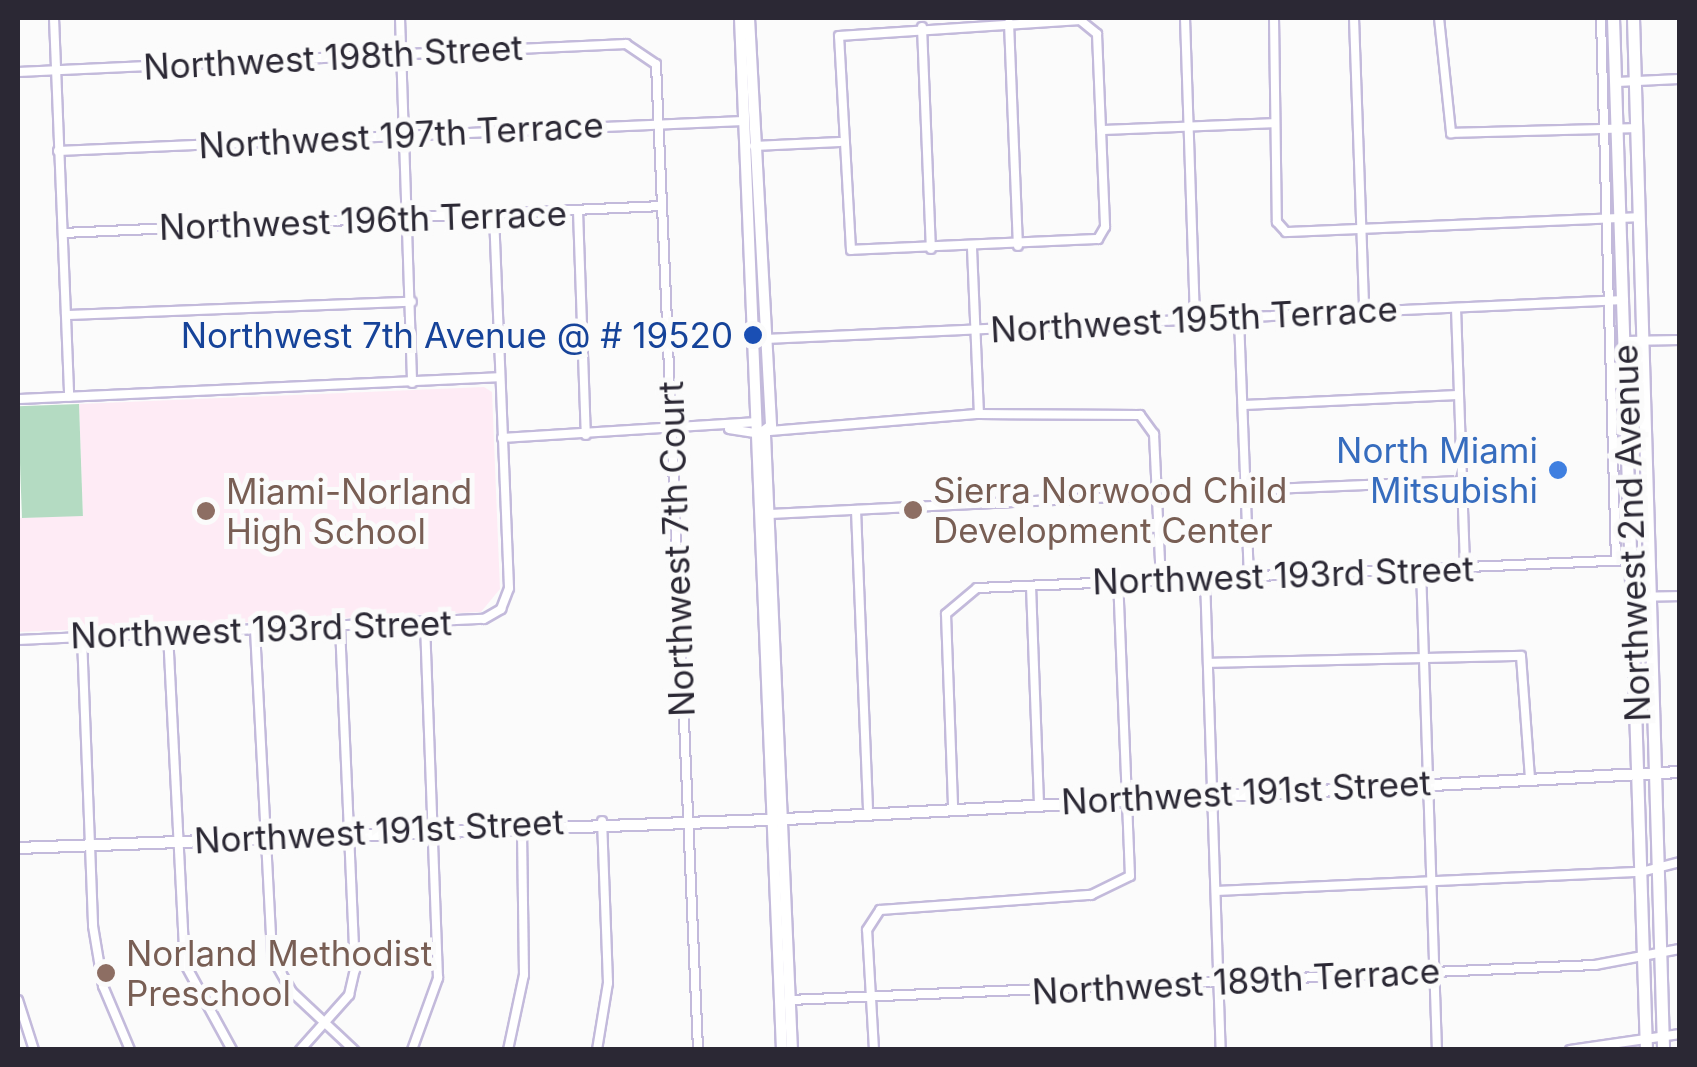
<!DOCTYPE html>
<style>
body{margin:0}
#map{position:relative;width:1697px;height:1067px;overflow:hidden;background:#fbfbfb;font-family:Inter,sans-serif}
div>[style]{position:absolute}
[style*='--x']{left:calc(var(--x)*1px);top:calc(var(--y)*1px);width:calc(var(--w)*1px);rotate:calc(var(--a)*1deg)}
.education>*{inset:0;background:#feebf5}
.green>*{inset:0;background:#b4dbc2;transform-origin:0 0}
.roads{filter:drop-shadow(2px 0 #c3badb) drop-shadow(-2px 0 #c3badb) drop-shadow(0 2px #c3badb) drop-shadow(0 -2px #c3badb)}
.street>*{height:8px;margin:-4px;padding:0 4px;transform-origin:4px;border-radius:4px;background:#fff}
.secondary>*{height:10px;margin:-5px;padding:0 5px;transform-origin:5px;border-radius:5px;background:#fff}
.primary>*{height:11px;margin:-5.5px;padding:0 5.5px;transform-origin:5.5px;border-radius:5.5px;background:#fff}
.dots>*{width:28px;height:28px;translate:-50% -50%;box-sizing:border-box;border:5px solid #fbfbfb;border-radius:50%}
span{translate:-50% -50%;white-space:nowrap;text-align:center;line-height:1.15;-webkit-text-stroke:10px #fbfbfb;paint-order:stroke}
.street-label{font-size:35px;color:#2b2834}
.transit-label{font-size:35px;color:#164399}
.right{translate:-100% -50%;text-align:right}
.shop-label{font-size:35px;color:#366cbe}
.education-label{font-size:35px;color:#785e54}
.left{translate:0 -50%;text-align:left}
.frame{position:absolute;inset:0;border:20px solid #2b2834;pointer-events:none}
</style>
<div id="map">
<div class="education">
<i style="clip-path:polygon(484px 387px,492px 392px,500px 589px,481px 612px,18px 632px,18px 518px,83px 515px,79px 404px)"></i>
</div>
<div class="green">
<i style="left:79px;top:404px;width:112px;height:61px;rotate:88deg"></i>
</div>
<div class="roads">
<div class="street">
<i style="--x:54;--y:18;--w:379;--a:87.7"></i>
<i style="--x:400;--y:18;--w:365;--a:88.1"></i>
<i style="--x:1185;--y:18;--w:302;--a:88.1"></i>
<i style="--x:1274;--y:18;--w:204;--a:89.2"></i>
<i style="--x:1277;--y:222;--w:13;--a:48"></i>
<i style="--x:1286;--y:232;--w:353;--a:-2.4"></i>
<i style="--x:1354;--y:18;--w:293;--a:88"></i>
<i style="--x:1439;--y:18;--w:116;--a:84"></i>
<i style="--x:1451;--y:133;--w:185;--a:-1.5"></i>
<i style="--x:1601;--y:18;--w:543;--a:88.42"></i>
<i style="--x:1080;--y:20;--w:22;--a:39"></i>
<i style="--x:1097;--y:34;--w:193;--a:87.6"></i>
<i style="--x:1105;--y:227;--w:14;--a:120"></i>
<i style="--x:1098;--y:239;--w:247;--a:177.5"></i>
<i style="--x:851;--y:250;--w:214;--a:-93.2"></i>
<i style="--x:839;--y:36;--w:242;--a:-3.8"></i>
<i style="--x:1009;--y:23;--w:223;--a:87.7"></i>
<i style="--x:922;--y:27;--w:222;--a:87.7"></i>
<i style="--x:18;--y:72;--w:609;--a:-2.64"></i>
<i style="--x:626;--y:44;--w:36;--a:34"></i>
<i style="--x:656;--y:64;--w:987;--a:87.56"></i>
<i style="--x:1616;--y:82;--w:64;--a:-2.7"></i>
<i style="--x:1101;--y:130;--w:173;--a:-2.3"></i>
<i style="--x:754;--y:146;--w:86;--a:-2.7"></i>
<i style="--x:58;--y:151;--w:686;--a:-2.51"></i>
<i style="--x:578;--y:211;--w:224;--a:88"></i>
<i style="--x:63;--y:233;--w:600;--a:-2.58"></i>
<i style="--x:972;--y:248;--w:166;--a:87.6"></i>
<i style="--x:1456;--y:308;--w:259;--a:88"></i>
<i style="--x:66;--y:315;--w:346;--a:-2.2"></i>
<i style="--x:1239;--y:319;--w:256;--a:87.8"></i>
<i style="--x:765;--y:339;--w:860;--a:-2.6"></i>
<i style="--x:1626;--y:341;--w:54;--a:-1.1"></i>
<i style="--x:18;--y:399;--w:482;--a:-2.6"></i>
<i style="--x:1243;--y:405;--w:216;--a:-2.7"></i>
<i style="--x:729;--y:429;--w:26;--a:9"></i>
<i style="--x:770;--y:431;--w:210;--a:-4.7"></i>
<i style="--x:979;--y:414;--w:161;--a:0.4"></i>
<i style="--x:1140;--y:415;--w:24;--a:54"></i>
<i style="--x:1154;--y:434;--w:146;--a:87.3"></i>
<i style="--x:502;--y:438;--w:252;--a:-3.6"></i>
<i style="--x:1246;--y:490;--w:216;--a:-2.4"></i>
<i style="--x:856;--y:510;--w:298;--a:87.7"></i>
<i style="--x:769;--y:514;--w:388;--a:-2.8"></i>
<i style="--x:1421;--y:569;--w:481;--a:88.1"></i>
<i style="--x:1205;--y:578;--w:472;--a:88.1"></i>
<i style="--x:1031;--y:586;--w:215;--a:87.9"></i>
<i style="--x:1633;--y:597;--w:47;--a:-1.2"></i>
<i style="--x:255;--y:630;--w:327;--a:87"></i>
<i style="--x:272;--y:957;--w:40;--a:60.3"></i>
<i style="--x:292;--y:992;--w:85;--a:43.1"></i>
<i style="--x:168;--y:633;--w:331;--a:87.1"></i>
<i style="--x:185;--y:964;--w:98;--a:61.3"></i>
<i style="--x:82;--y:637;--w:289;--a:87.8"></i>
<i style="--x:93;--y:926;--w:61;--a:80.5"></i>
<i style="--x:103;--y:986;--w:69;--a:67.1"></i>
<i style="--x:18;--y:640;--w:466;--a:-2.6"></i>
<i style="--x:484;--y:619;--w:20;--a:-30"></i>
<i style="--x:501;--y:609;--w:22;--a:-69"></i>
<i style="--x:509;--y:588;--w:374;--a:-92.3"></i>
<i style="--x:1208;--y:663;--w:313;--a:-1.3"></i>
<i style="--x:1521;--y:656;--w:123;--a:85.8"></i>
<i style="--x:953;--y:805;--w:191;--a:-92.1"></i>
<i style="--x:946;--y:614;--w:40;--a:-40"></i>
<i style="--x:977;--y:588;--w:656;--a:-2.45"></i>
<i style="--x:1216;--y:891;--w:425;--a:-2.6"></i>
<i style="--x:1641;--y:872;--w:40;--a:-14.4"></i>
<i style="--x:18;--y:1000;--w:52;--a:72.3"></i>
<i style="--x:790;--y:1000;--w:806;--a:-2.49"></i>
<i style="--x:1595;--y:965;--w:86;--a:-10.7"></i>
<i style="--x:300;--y:1050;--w:74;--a:-48.3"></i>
<i style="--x:349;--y:995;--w:26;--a:-77"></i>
<i style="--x:355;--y:970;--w:344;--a:-92.5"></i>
<i style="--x:412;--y:1050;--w:77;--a:-70.1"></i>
<i style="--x:438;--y:978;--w:356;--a:-92.1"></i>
<i style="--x:508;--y:1050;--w:77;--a:-78"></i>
<i style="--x:524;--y:975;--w:149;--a:-90.8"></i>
<i style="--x:597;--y:1050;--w:68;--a:-80.7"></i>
<i style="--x:608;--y:983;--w:162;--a:-92.1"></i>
<i style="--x:874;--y:1050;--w:120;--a:-93.3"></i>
<i style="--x:867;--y:930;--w:24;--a:-57"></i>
<i style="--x:880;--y:910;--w:212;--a:-4.1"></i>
<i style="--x:1091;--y:895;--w:43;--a:-26"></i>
<i style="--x:1130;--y:876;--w:294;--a:-92.3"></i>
<i style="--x:1570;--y:1050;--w:111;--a:-8.3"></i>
</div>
<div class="secondary">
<i style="--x:740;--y:18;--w:1033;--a:87.67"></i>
<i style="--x:749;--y:18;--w:409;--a:86.9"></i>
<i style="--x:771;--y:426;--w:15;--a:143"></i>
<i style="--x:765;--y:435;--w:616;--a:87.49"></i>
<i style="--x:786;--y:819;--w:895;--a:-3.01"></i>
<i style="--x:18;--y:848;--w:752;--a:-2.14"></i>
</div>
<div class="primary">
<i style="--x:1613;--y:18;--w:1033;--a:88.17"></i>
<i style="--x:1633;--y:18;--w:1032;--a:88.33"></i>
</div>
</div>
<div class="dots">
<i style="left:753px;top:335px;background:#1a4fb4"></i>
<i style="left:1558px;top:470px;background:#3f7fe0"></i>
<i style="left:913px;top:510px;background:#8d6e63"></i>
<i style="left:206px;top:511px;background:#8d6e63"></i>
<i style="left:106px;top:973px;background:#8d6e63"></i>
</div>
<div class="street-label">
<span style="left:333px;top:57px;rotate:-3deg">Northwest 198th Street</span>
<span style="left:401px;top:135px;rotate:-3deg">Northwest 197th Terrace</span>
<span style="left:363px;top:220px;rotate:-2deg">Northwest 196th Terrace</span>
<span style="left:1194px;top:319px;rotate:-3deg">Northwest 195th Terrace</span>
<span style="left:1631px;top:533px;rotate:-92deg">Northwest 2nd Avenue</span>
<span style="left:676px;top:549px;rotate:-92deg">Northwest 7th Court</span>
<span style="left:1283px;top:575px;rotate:-2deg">Northwest 193rd Street</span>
<span style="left:261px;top:629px;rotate:-2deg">Northwest 193rd Street</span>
<span style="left:1246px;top:792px;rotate:-3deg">Northwest 191st Street</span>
<span style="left:379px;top:831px;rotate:-3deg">Northwest 191st Street</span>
<span style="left:1236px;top:981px;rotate:-3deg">Northwest 189th Terrace</span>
</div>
<div class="transit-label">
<span class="right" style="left:733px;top:335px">Northwest 7th Avenue @ # 19520</span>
</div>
<div class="shop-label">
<span class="right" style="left:1538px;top:470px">North Miami<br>Mitsubishi</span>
</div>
<div class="education-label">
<span class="left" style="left:933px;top:510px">Sierra Norwood Child<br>Development Center</span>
<span class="left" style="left:226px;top:511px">Miami-Norland<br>High School</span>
<span class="left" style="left:126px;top:973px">Norland Methodist<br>Preschool</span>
</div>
<div class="frame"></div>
</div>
